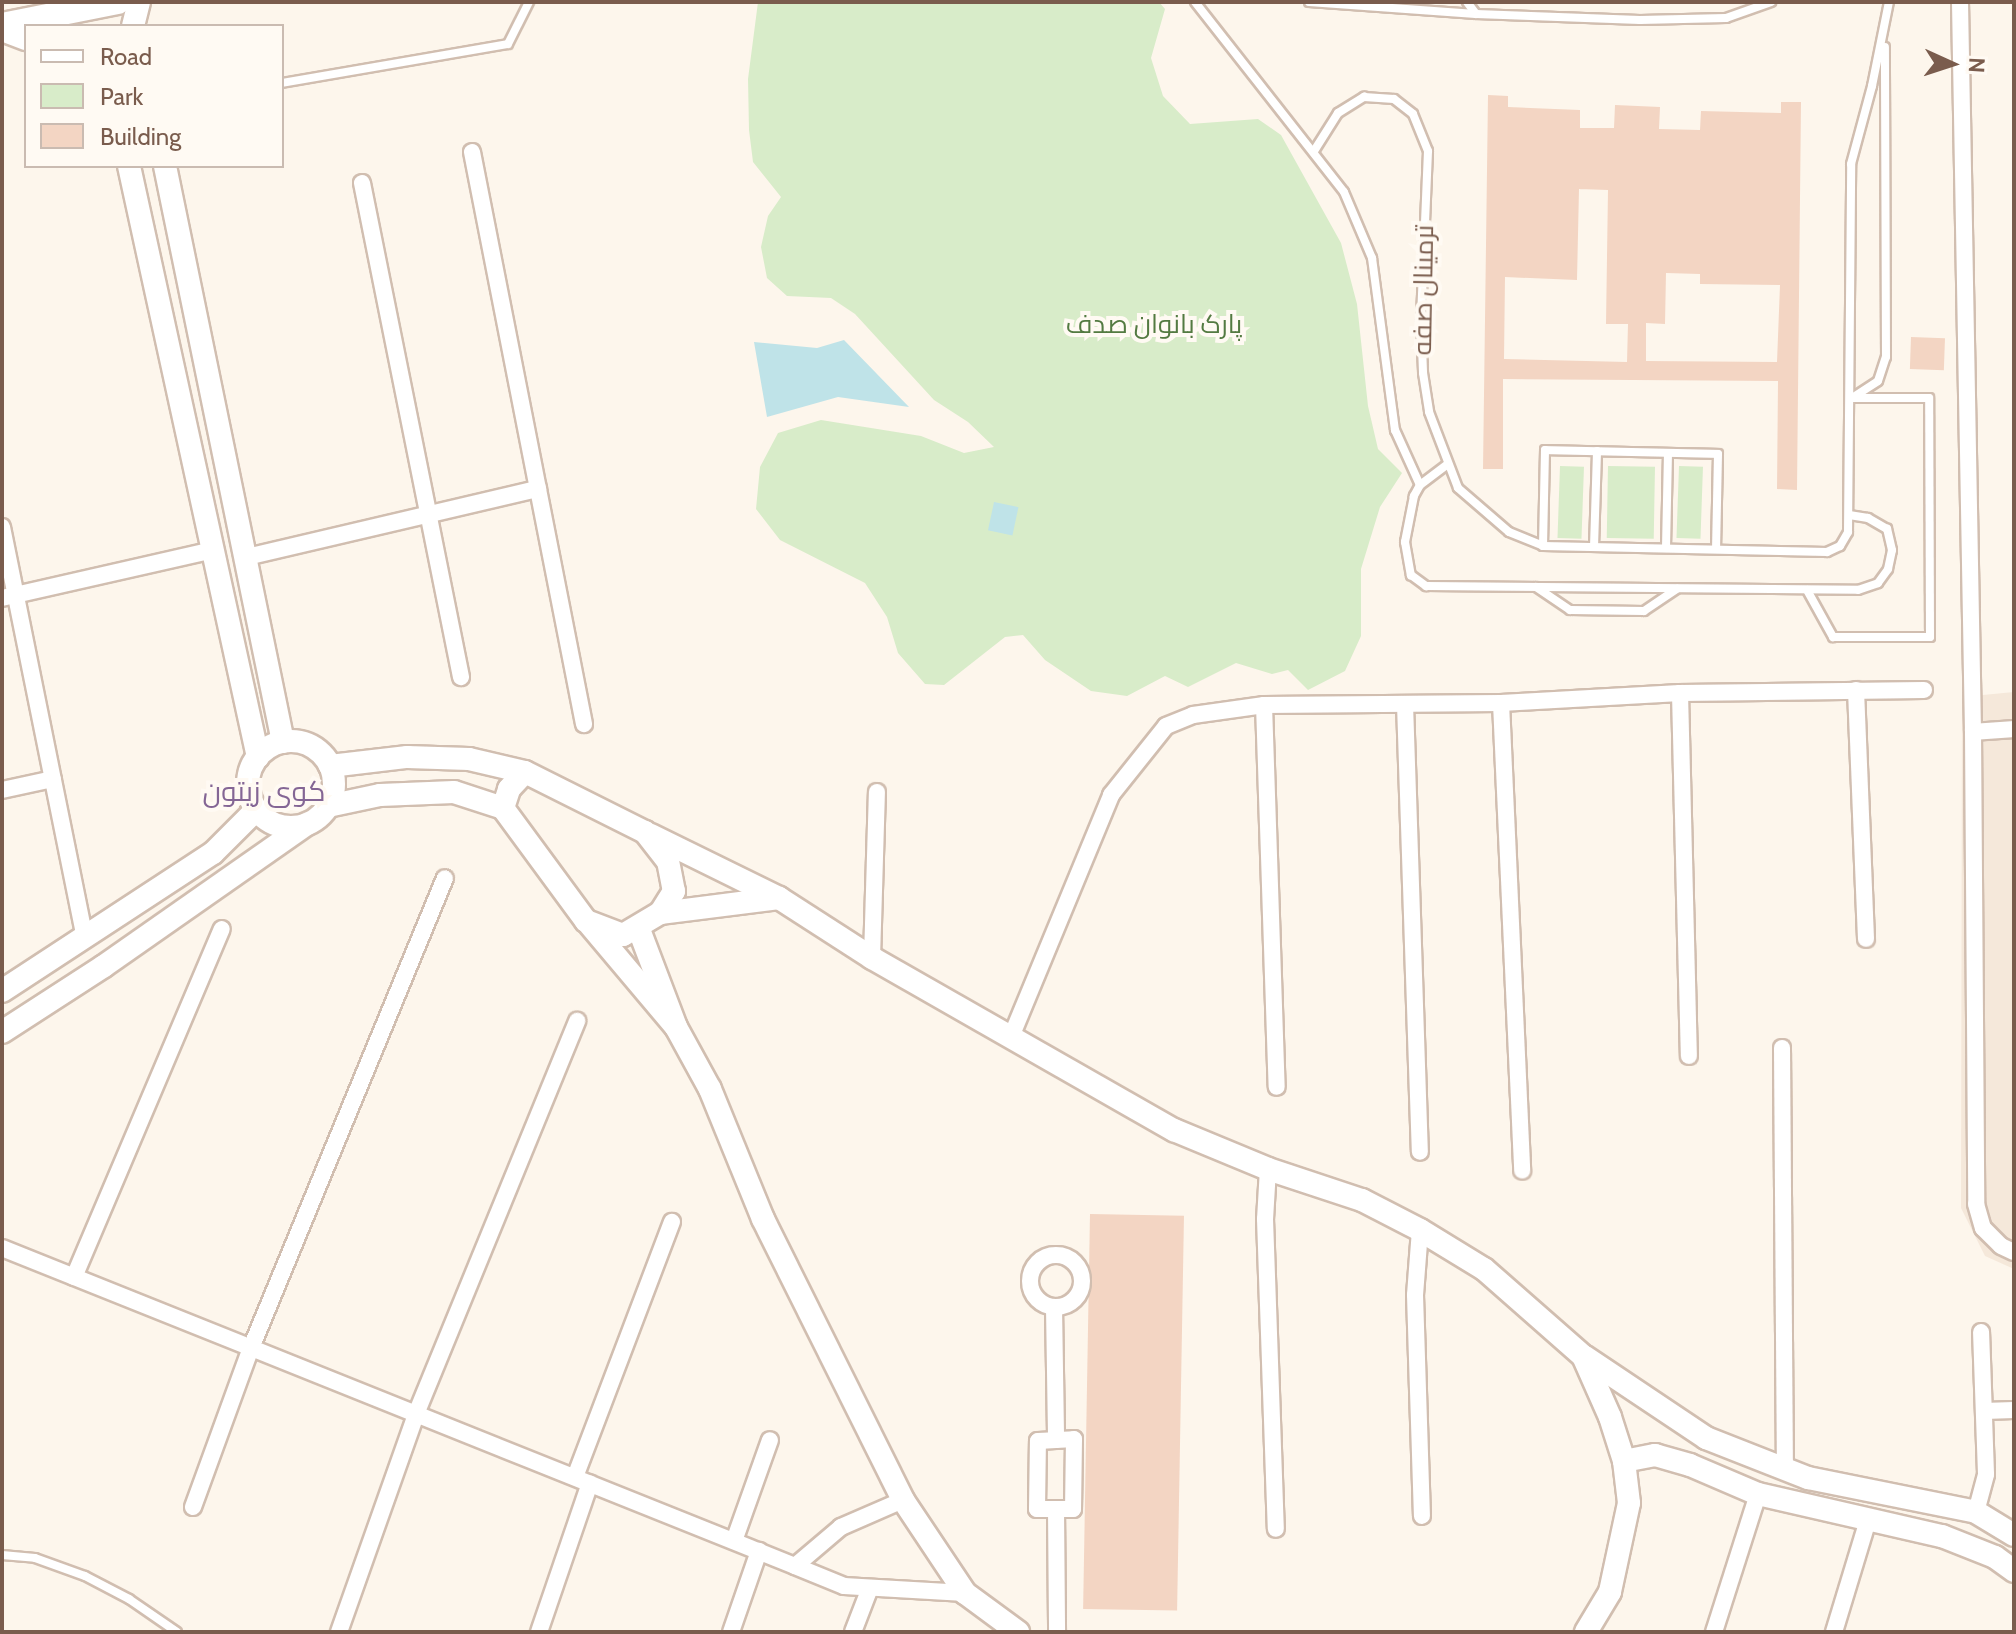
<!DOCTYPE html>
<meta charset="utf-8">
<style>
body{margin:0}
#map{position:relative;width:2016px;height:1634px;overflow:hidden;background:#fdf6ec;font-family:Cabin,Cairo,sans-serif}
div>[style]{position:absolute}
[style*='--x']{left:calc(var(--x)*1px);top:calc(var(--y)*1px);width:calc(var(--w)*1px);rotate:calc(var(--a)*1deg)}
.residential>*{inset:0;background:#f5e8da}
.green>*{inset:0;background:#d8ecc9;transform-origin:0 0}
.water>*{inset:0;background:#bfe3e8;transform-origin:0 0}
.building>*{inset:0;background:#f3d5c3;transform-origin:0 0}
.roads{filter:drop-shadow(2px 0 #d1beb0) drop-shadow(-2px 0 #d1beb0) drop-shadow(0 2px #d1beb0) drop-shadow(0 -2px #d1beb0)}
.service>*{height:8px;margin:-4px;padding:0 4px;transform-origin:4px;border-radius:4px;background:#fff}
.minor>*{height:16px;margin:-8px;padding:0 8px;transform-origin:8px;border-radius:8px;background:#fff}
.minor>.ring{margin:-8px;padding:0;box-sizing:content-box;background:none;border:16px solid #fff;border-radius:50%}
.tertiary>*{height:22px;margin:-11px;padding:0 11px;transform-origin:11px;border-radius:11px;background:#fff}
.tertiary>.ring{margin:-11px;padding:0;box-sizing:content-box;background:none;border:22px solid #fff;border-radius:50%}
.secondary>*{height:24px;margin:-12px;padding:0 12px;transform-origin:12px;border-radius:12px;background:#fff}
span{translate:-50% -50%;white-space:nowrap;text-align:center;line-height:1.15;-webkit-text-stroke:8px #fffaf3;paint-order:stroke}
.street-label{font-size:26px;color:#7a5c4d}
.park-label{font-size:26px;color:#537a41}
.neighbourhood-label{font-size:28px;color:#846695}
.frame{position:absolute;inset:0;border:4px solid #7a5c4d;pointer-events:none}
.legend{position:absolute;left:24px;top:24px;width:260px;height:144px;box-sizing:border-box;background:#fffaf3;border:2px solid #cabbb1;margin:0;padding:10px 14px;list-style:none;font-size:24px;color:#7a5c4d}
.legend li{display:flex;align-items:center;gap:16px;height:40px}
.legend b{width:40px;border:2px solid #cabbb1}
.north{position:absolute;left:1912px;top:24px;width:80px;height:80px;-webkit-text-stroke:6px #fffaf3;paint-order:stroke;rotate:93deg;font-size:22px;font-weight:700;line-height:32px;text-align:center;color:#7a5c4d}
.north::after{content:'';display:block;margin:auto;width:28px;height:36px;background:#7a5c4d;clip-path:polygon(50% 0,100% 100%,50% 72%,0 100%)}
</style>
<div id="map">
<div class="residential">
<i style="clip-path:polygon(2014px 692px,2014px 1269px,1985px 1256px,1961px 1208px,1962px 697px)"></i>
</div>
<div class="green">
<i style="clip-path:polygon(758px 2px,1159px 2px,1165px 9px,1151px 58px,1163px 96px,1190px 124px,1258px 119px,1281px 135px,1341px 243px,1357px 304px,1368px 406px,1378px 449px,1402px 473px,1380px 507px,1361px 569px,1361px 636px,1345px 671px,1308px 690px,1288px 670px,1272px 674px,1236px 663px,1188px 687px,1165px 676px,1127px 696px,1091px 691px,1045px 660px,1023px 635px,1005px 637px,944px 685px,925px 684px,898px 653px,887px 617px,865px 583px,780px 540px,756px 509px,760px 467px,778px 433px,821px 420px,921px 436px,964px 453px,994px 447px,968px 422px,934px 400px,855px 314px,831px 298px,787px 296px,767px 278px,761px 247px,768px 216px,781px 197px,753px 162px,749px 130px,748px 79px)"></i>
<i style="left:1560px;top:466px;width:24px;height:72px;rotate:2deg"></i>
<i style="left:1608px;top:466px;width:47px;height:72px;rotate:1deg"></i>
<i style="left:1679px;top:466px;width:24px;height:72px;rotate:2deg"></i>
</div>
<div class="water">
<i style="clip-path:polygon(844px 340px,909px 407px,838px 397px,767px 417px,754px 342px,817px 348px)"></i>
<i style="left:994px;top:502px;width:25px;height:29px;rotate:12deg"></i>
</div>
<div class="building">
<i style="clip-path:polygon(evenodd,1488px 95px,1508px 96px,1508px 107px,1580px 110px,1580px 128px,1614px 128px,1615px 105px,1660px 107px,1659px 129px,1700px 130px,1701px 111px,1781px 113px,1781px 102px,1801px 102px,1797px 490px,1777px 489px,1778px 381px,1503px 379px,1503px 469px,1483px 469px,1488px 95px,1579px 189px,1608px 190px,1606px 324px,1628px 324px,1627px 362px,1504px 359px,1505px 277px,1577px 280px,1579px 189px,1488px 95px,1666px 273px,1700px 274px,1700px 284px,1780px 285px,1777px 362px,1646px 361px,1646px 323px,1665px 324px,1666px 273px)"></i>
<i style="left:1911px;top:337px;width:34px;height:32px;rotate:2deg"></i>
<i style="left:1090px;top:1214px;width:94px;height:395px;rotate:1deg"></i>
</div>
<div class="roads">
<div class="service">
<i style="--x:1195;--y:2;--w:241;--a:51.9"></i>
<i style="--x:1344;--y:192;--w:72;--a:67"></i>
<i style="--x:1372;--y:258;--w:174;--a:82.4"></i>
<i style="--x:1395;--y:430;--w:60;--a:65.6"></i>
<i style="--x:1420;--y:485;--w:13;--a:119"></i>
<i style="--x:1414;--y:496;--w:47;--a:101.1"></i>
<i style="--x:1405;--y:542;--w:34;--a:80"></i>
<i style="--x:1411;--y:575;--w:19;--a:36"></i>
<i style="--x:1426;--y:586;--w:432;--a:0.5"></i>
<i style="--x:1858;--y:590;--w:21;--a:-19"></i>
<i style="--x:1878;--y:583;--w:17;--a:-54"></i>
<i style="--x:1888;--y:569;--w:19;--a:-78"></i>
<i style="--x:1892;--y:550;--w:22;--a:-103"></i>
<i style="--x:1887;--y:529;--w:22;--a:-150"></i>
<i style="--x:1868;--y:518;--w:19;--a:-171"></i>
<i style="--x:1309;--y:2;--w:167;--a:4.1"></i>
<i style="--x:1467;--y:2;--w:15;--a:53"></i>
<i style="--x:1476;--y:14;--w:164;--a:2.1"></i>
<i style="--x:1640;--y:20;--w:86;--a:-1.3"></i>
<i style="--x:1726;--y:18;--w:48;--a:-19.6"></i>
<i style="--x:282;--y:83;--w:229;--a:-9.8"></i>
<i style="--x:508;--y:44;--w:47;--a:-63.4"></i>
<i style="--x:1314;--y:151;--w:45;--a:-57.7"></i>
<i style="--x:1338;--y:113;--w:31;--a:-32"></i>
<i style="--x:1364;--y:97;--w:30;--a:4"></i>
<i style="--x:1394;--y:99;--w:24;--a:38"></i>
<i style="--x:1413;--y:114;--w:40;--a:68"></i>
<i style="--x:1428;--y:151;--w:169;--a:92.4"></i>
<i style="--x:1421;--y:320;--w:53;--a:87.8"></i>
<i style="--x:1423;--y:373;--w:39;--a:81"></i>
<i style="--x:1429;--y:412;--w:81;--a:69.1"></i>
<i style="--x:1458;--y:488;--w:67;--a:40.8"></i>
<i style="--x:1509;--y:532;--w:37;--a:22"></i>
<i style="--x:1543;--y:546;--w:284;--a:1.2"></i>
<i style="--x:1827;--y:552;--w:14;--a:-25"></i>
<i style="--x:1840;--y:546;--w:16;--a:-60"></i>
<i style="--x:1848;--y:532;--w:368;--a:-89.5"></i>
<i style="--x:1851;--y:164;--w:81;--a:-74.9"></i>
<i style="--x:1872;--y:86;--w:86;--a:-78.6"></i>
<i style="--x:1855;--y:396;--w:27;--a:-33"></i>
<i style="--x:1878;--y:381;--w:25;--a:-72"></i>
<i style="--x:1886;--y:357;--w:310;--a:-90.2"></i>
<i style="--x:1420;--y:485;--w:34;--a:-37"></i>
<i style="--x:1543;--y:546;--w:96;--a:-88.8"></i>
<i style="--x:1545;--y:450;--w:173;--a:1.3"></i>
<i style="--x:1718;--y:454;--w:95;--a:91.2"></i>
<i style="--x:1594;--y:547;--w:96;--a:-88.2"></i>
<i style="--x:1666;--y:548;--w:95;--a:-88.8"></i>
<i style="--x:1536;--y:587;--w:41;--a:34.1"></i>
<i style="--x:1570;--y:610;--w:74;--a:0.8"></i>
<i style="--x:1644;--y:611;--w:40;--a:-34"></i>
<i style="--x:1807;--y:590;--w:54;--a:61"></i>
<i style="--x:1833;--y:637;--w:97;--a:0"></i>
<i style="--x:1930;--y:637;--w:239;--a:-90.2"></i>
<i style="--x:1929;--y:398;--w:78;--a:180"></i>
<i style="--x:2;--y:1555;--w:33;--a:5"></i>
<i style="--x:35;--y:1558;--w:53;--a:19.8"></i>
<i style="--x:85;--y:1576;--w:50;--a:27.6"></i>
<i style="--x:129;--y:1599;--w:58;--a:34.5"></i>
</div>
<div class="minor">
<i style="--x:1960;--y:2;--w:730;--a:88.98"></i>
<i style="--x:1973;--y:732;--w:472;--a:89.6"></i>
<i style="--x:1976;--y:1204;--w:25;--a:74"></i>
<i style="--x:1983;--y:1228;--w:25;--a:45"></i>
<i style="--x:2001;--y:1246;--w:14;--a:25"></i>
<i style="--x:472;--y:152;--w:583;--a:78.92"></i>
<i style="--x:362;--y:183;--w:504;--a:78.67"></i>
<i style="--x:2;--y:527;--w:418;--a:78.6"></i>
<i style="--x:247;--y:557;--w:299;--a:-13.2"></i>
<i style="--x:2;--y:598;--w:216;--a:-12.8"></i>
<i style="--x:1856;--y:690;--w:249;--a:87.7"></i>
<i style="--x:1680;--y:693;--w:363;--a:88.6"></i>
<i style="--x:1501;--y:703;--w:468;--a:87.4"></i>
<i style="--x:1405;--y:704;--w:448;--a:88.1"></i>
<i style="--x:1264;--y:705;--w:382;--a:88.1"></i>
<i style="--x:1973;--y:732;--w:41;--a:-4.2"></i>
<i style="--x:2;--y:790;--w:52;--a:-12.2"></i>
<i style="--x:872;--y:958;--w:166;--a:-88.3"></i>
<i style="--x:1011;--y:1037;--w:262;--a:-67.5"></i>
<i style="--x:1111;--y:795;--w:88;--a:-51.4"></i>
<i style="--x:1166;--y:726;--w:29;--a:-22"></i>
<i style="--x:1193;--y:715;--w:72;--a:-8"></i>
<i style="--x:1264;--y:705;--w:237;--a:-0.5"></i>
<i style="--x:1501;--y:703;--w:179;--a:-3.2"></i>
<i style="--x:1680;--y:693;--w:244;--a:-0.7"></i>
<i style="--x:1782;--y:1048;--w:422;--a:89.6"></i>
<i style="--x:1268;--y:1169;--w:50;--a:93.4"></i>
<i style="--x:1265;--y:1219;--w:310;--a:88"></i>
<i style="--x:1420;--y:1230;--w:65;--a:94.4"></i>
<i style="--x:1415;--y:1295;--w:221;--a:88.2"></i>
<i style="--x:2;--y:1248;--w:854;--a:21.85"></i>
<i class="ring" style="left:1030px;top:1255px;width:36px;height:36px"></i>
<i style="--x:74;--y:1277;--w:378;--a:-67"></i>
<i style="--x:1054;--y:1307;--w:133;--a:89.1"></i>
<i style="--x:1984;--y:1411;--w:30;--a:-2"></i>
<i style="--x:1074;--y:1439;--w:70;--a:90.8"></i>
<i style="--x:1073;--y:1509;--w:36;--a:180"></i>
<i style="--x:1037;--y:1509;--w:68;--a:-89.2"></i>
<i style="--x:1038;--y:1441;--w:36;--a:-3"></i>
<i style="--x:575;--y:1477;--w:273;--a:-69.2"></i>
<i style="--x:903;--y:1500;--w:68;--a:156.5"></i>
<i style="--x:841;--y:1527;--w:60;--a:139.7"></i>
<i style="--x:795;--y:1566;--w:53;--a:22.2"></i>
<i style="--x:844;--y:1586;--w:121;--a:3.3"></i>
<i style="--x:193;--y:1507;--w:169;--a:-70"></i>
<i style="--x:251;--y:1348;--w:508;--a:-67.57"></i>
<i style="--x:1056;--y:1509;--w:123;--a:89.5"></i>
<i style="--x:1976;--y:1512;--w:39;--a:-75"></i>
<i style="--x:1986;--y:1474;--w:142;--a:-92"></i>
<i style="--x:734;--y:1541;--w:107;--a:-70.4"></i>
<i style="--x:339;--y:1632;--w:231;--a:-70.5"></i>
<i style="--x:416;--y:1414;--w:425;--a:-67.7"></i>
<i style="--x:539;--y:1632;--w:157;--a:-71.1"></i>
<i style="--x:731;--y:1632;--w:86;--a:-70.9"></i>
<i style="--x:853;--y:1632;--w:47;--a:-68.9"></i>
<i style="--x:1714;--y:1632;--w:145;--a:-72.3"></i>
<i style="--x:1834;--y:1632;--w:117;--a:-73.1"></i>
</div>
<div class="tertiary">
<i style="--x:133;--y:26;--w:25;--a:-76"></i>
<i style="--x:2;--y:30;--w:26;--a:21"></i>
<i style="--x:129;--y:166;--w:605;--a:77.69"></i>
<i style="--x:165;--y:166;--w:588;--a:78.42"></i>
<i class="ring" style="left:248px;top:741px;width:64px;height:64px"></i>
<i style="--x:330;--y:766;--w:78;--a:-6.7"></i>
<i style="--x:407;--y:757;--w:62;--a:1.8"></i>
<i style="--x:469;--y:759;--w:57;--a:13.1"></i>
<i style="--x:525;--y:772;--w:134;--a:26.6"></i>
<i style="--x:645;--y:832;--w:37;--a:52"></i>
<i style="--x:668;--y:861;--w:31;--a:79"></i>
<i style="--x:674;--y:891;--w:26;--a:122"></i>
<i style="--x:660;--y:913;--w:43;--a:149.3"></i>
<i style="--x:623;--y:935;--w:40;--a:-159"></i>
<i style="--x:586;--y:921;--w:140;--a:-126.3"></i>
<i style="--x:503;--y:808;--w:20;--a:-72"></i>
<i style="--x:509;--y:789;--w:23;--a:-47"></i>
<i style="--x:328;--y:806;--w:53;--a:-11.9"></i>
<i style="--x:380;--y:795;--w:74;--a:-2.3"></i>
<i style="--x:454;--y:792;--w:52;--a:18.1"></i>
<i style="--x:651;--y:835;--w:143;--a:26.2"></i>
<i style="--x:779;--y:898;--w:120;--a:172.8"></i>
<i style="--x:779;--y:898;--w:111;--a:32.8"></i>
<i style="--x:872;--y:958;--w:348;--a:29.7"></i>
<i style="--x:1174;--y:1130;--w:102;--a:22.5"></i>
<i style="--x:1268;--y:1169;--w:99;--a:18.3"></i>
<i style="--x:1362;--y:1200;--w:65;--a:27.3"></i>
<i style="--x:1420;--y:1230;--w:75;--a:31.4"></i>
<i style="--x:1484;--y:1269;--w:132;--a:41.3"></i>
<i style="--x:1583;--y:1356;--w:67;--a:66.1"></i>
<i style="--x:1610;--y:1417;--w:46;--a:72.3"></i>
<i style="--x:1624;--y:1461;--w:42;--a:83.2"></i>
<i style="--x:1629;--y:1503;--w:91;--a:102.1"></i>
<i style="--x:1610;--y:1592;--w:47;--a:121"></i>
<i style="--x:590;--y:925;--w:133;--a:49.9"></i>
<i style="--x:676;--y:1027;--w:107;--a:-110.8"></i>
<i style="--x:2;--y:991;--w:252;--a:-33.2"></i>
<i style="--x:213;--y:853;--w:61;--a:-45"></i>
<i style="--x:676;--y:1027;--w:71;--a:61.3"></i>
<i style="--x:710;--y:1089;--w:140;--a:67.8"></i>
<i style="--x:763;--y:1219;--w:314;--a:63.5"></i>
<i style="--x:903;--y:1500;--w:112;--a:56.3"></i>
<i style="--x:965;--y:1593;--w:66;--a:36.3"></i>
<i style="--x:2;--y:1032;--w:121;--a:-32.9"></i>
<i style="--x:104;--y:966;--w:248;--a:-35"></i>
<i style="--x:1585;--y:1357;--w:146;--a:33.8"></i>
<i style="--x:1706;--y:1438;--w:110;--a:21.4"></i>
<i style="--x:1808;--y:1478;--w:171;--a:11.4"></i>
<i style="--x:1976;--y:1512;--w:44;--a:31.2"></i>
<i style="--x:1624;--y:1461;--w:32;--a:-11"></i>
<i style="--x:1655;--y:1455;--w:36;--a:16"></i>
<i style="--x:1690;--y:1465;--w:74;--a:23.1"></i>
<i style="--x:1758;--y:1494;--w:189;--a:12.9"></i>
<i style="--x:1942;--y:1536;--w:57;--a:21.6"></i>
<i style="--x:1995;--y:1557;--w:24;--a:36"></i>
</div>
<div class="secondary">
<i style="--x:2;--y:25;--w:118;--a:-11.2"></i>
</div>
</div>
<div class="street-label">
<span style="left:1424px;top:290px;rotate:-89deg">ترمینال صفه</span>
</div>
<div class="park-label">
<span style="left:1154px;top:325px">پارک بانوان صدف</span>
</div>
<div class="neighbourhood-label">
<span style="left:264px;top:791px">کوی زیتون</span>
</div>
<div class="frame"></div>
<ul class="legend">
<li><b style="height:10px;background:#fff"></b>Road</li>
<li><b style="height:22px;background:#d8ecc9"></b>Park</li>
<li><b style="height:22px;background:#f3d5c3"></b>Building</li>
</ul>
<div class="north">N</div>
</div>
